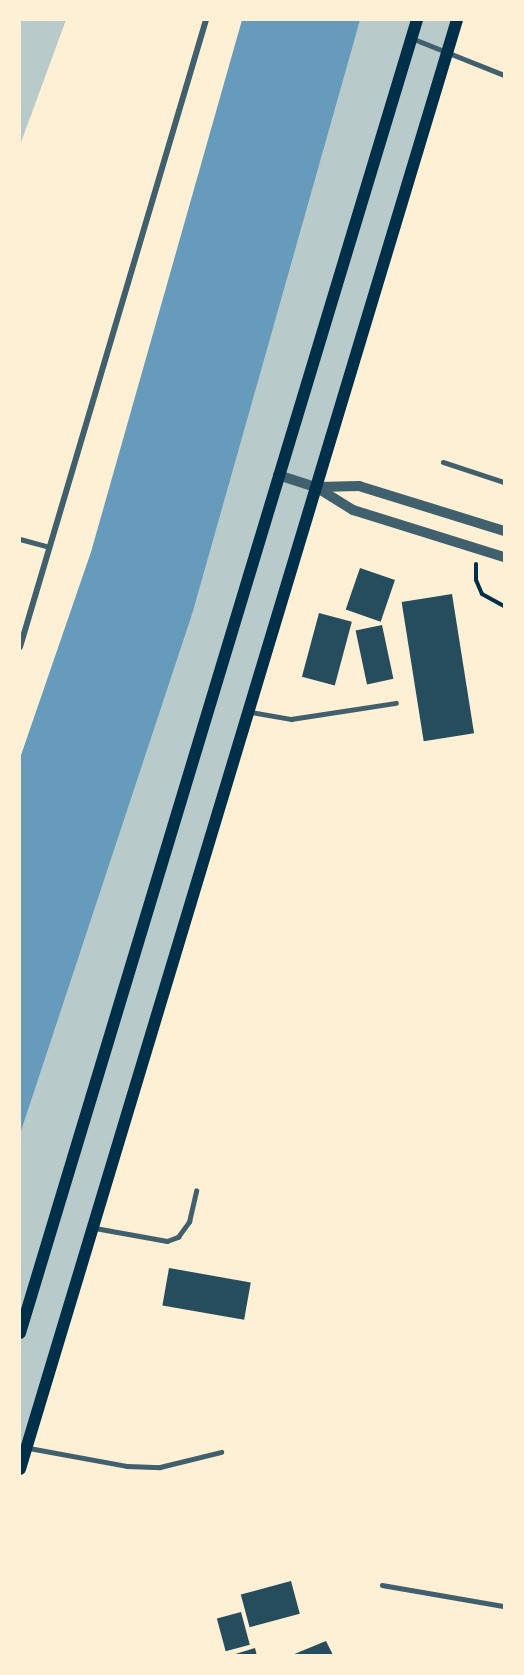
<!DOCTYPE html>
<style>
body{margin:0}
#map{position:relative;width:524px;height:1675px;overflow:hidden;background:#fdf0d5;font-family:Commissioner,sans-serif}
div>[style]{position:absolute}
[style*='--x']{left:calc(var(--x)*1px);top:calc(var(--y)*1px);width:calc(var(--w)*1px);rotate:calc(var(--a)*1deg)}
.green>*{inset:0;background:#b9caca}
.water>*{inset:0;background:#669bbc}
.building>*{inset:0;background:#264d5e;transform-origin:0 0}
.path>*{height:4px;margin:-2px;padding:0 2px;transform-origin:2px;border-radius:2px;background:#003049}
.service>*{height:4.5px;margin:-2.25px;padding:0 2.25px;transform-origin:2.25px;border-radius:2.25px;background:#3f606c}
.minor>*{height:6px;margin:-3px;padding:0 3px;transform-origin:3px;border-radius:3px;background:#3f606c}
.tertiary>*{height:10px;margin:-5px;padding:0 5px;transform-origin:5px;border-radius:5px;background:#3f606c}
.secondary>*{height:12px;margin:-6px;padding:0 6px;transform-origin:6px;border-radius:6px;background:#003049}
span{translate:-50% -50%;white-space:nowrap;text-align:center;line-height:1.15;-webkit-text-stroke:4.5px #fdf0d5;paint-order:stroke}
.frame{position:absolute;inset:0;border:21px solid #fdf0d5;pointer-events:none}
</style>
<div id="map">
<div class="green">
<i style="clip-path:polygon(20px 20px,66px 20px,20px 145px)"></i>
<i style="clip-path:polygon(360px 20px,457px 20px,20px 1467px,20px 1134px)"></i>
</div>
<div class="water">
<i style="clip-path:polygon(242px 20px,360px 20px,193px 611px,20px 1134px,20px 758px,91px 552px)"></i>
</div>
<div class="building">
<i style="left:360px;top:568px;width:37px;height:44px;rotate:19deg"></i>
<i style="left:452px;top:594px;width:141px;height:51px;rotate:81deg"></i>
<i style="left:319px;top:613px;width:34px;height:66px;rotate:15deg"></i>
<i style="left:382px;top:625px;width:55px;height:27px;rotate:78deg"></i>
<i style="left:169px;top:1268px;width:83px;height:38px;rotate:10deg"></i>
<i style="left:291px;top:1581px;width:34px;height:52px;rotate:75deg"></i>
<i style="left:241px;top:1612px;width:34px;height:25px;rotate:75deg"></i>
<i style="clip-path:polygon(326px 1641px,333px 1655px,292px 1655px)"></i>
<i style="clip-path:polygon(255px 1648px,257px 1656px,232px 1656px,232px 1655px)"></i>
</div>
<div class="path">
<i style="--x:476;--y:564;--w:16;--a:90"></i>
<i style="--x:476;--y:580;--w:15;--a:67"></i>
<i style="--x:482;--y:594;--w:25;--a:29"></i>
</div>
<div class="service">
<i style="--x:414;--y:39;--w:97;--a:21.8"></i>
<i style="--x:443;--y:462;--w:64;--a:18.2"></i>
<i style="--x:20;--y:539;--w:30;--a:15"></i>
<i style="--x:251;--y:712;--w:41;--a:9.9"></i>
<i style="--x:291;--y:719;--w:106;--a:-8.7"></i>
<i style="--x:95;--y:1228;--w:73;--a:10.2"></i>
<i style="--x:167;--y:1241;--w:12;--a:-20"></i>
<i style="--x:178;--y:1237;--w:19;--a:-54"></i>
<i style="--x:189;--y:1222;--w:32;--a:-77"></i>
<i style="--x:29;--y:1448;--w:100;--a:10.4"></i>
<i style="--x:127;--y:1466;--w:33;--a:2"></i>
<i style="--x:160;--y:1467;--w:63;--a:-13.8"></i>
<i style="--x:382;--y:1585;--w:124;--a:9.8"></i>
</div>
<div class="minor">
<i style="--x:20;--y:647;--w:654;--a:-73.48"></i>
</div>
<div class="tertiary">
<i style="--x:278;--y:475;--w:40;--a:18"></i>
<i style="--x:316;--y:487;--w:44;--a:31.9"></i>
<i style="--x:353;--y:510;--w:158;--a:17.3"></i>
<i style="--x:317;--y:487;--w:42;--a:-1.4"></i>
<i style="--x:359;--y:486;--w:152;--a:17.2"></i>
</div>
<div class="secondary">
<i style="--x:20;--y:1333;--w:1372;--a:-73.18"></i>
<i style="--x:20;--y:1469;--w:1513;--a:-73.22"></i>
</div>
<div class="frame"></div>
</div>
